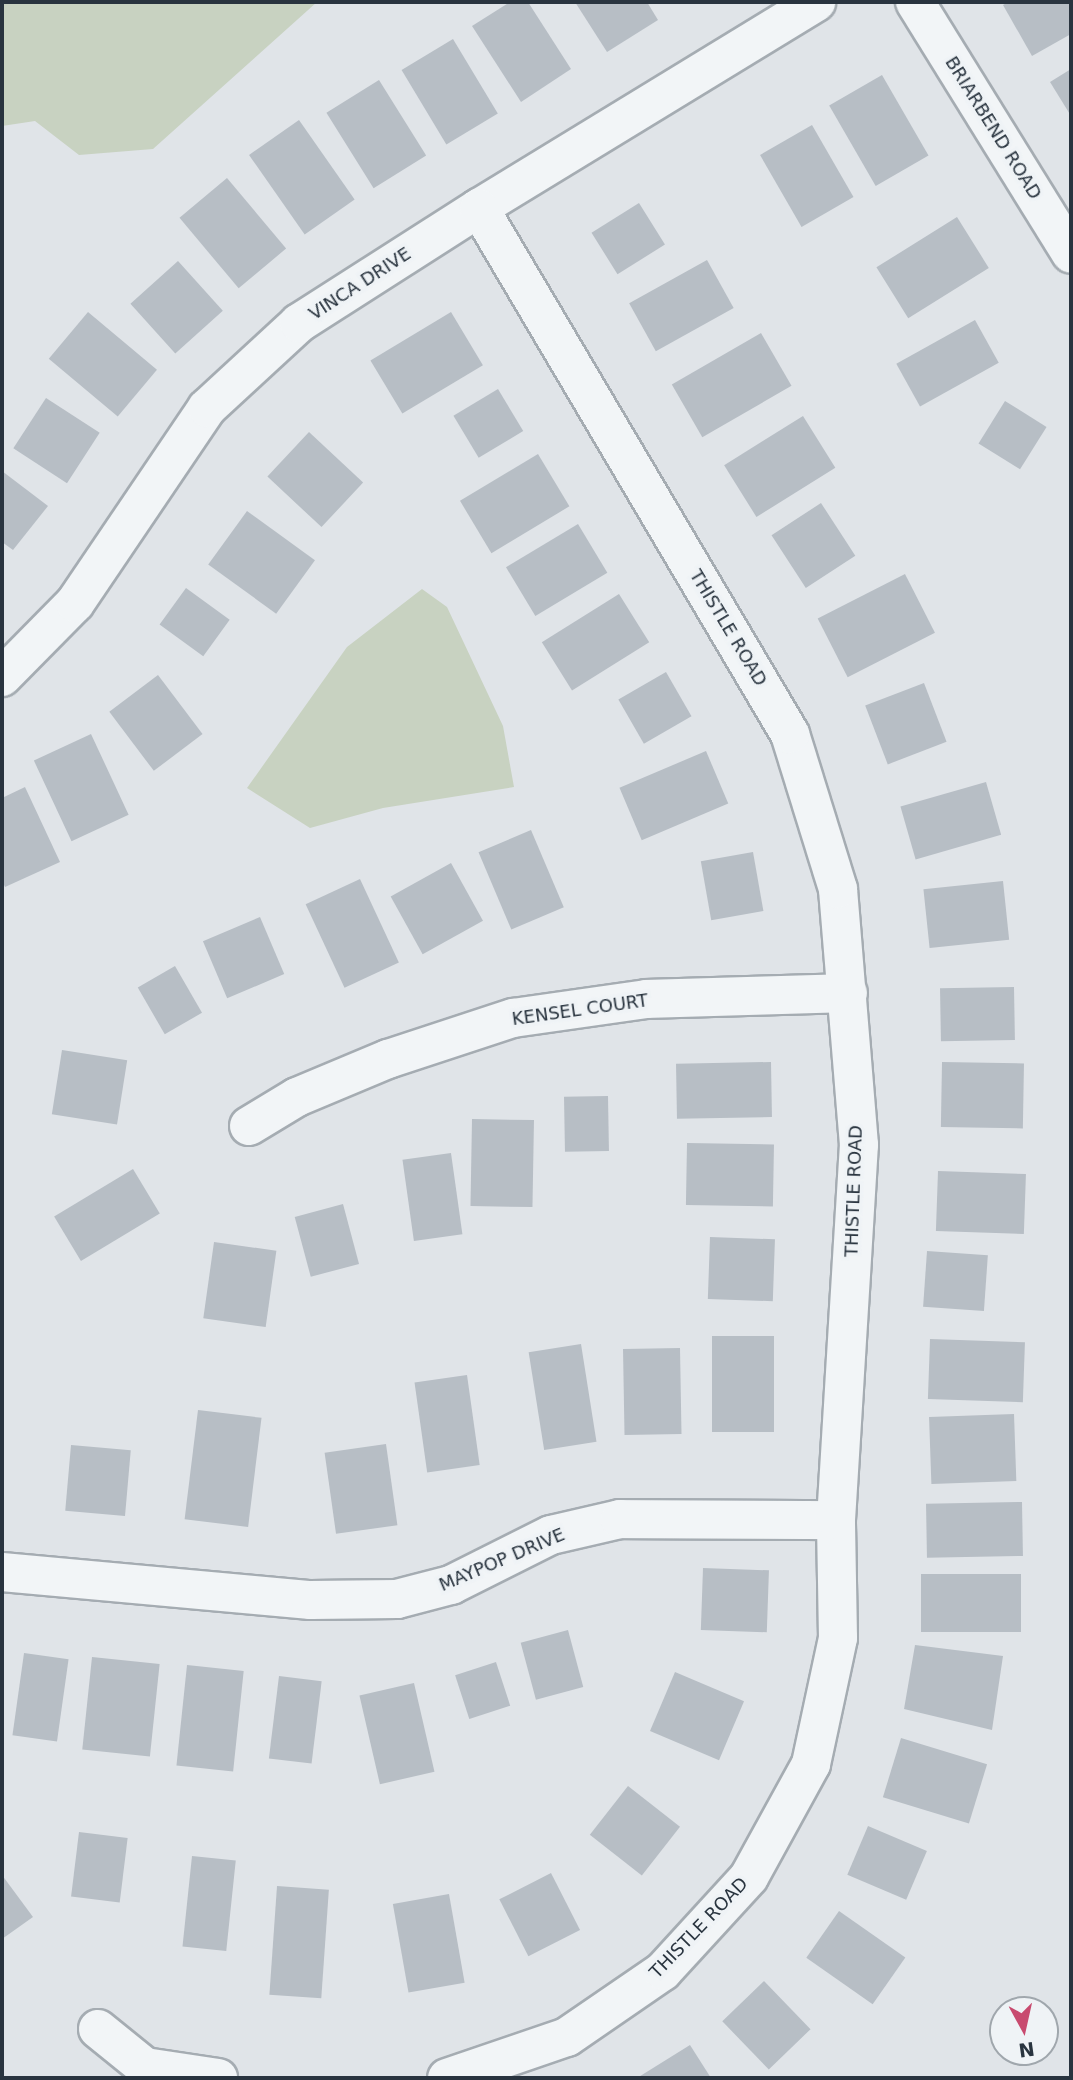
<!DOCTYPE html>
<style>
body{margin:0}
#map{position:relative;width:1073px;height:2080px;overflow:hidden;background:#e0e4e8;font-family:"DejaVu Sans",sans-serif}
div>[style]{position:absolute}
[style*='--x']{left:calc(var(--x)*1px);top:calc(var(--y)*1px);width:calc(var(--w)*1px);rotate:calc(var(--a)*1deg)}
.green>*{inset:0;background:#c8d2c1}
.building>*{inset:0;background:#b7bec5;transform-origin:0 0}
.roads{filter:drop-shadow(2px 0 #a5acb2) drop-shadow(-2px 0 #a5acb2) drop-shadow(0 2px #a5acb2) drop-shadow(0 -2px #a5acb2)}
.minor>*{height:38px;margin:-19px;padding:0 19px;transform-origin:19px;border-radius:19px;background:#f2f5f7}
span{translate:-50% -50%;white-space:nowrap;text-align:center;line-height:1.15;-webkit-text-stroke:7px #eff3f6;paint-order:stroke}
.street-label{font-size:18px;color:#29343f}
.frame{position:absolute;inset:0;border:4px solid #29343f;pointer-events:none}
.north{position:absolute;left:989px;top:1996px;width:70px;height:70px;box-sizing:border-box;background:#eff3f6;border:2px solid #a0a7ad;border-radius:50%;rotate:172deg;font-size:19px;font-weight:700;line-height:28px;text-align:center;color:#29343f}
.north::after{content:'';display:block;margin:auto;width:24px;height:32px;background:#c84a6f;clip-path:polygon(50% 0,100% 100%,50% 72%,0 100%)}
</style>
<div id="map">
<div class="green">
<i style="clip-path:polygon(2px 2px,317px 2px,153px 149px,79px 155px,35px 121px,2px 126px)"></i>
<i style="clip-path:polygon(422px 589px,447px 607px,503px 726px,514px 787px,383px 808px,310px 828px,247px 788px,347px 647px)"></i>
</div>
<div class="building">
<i style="clip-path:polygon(510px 2px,528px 2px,571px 69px,521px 102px,472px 26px)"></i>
<i style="clip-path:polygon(575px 2px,647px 2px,658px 20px,607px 52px)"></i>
<i style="clip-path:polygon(1008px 2px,1071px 2px,1071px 34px,1032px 56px,1003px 5px)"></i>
<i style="left:453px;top:39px;width:87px;height:60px;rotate:59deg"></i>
<i style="clip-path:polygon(1071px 69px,1071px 116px,1050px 82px)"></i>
<i style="left:882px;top:75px;width:93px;height:61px;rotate:60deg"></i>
<i style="left:379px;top:80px;width:89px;height:62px;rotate:58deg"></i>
<i style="left:299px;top:120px;width:97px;height:61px;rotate:55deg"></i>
<i style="left:812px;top:125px;width:83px;height:60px;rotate:60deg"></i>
<i style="left:227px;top:178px;width:92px;height:62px;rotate:50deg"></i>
<i style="left:639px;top:203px;width:49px;height:56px;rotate:58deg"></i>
<i style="left:957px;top:217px;width:60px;height:95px;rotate:58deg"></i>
<i style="left:707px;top:260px;width:55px;height:89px;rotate:61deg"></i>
<i style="left:178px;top:261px;width:67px;height:64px;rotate:48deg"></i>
<i style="left:88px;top:312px;width:90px;height:61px;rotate:40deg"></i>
<i style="left:451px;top:312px;width:62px;height:94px;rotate:59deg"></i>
<i style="left:975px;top:320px;width:49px;height:90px;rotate:61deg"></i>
<i style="left:761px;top:333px;width:61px;height:103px;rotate:60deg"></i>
<i style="left:498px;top:389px;width:49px;height:52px;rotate:59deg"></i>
<i style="left:46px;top:398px;width:64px;height:60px;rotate:33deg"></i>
<i style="left:1005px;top:401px;width:49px;height:50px;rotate:32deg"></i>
<i style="left:803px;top:416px;width:61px;height:93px;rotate:58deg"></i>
<i style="left:309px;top:432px;width:74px;height:61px;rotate:43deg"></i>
<i style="left:538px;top:454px;width:61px;height:91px;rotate:59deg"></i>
<i style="clip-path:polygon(2px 471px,48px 506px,13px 550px,2px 542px)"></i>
<i style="left:821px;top:503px;width:63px;height:59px;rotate:57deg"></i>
<i style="left:247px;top:511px;width:84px;height:66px;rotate:36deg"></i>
<i style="left:578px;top:524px;width:57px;height:84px;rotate:59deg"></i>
<i style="left:905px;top:574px;width:66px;height:98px;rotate:63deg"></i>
<i style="left:186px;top:588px;width:54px;height:45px;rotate:36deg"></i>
<i style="left:619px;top:594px;width:57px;height:91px;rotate:58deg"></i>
<i style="left:666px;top:672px;width:51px;height:55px;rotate:60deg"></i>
<i style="left:158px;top:675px;width:74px;height:61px;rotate:53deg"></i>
<i style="left:924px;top:683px;width:63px;height:63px;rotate:69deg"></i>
<i style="left:91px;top:734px;width:89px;height:63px;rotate:65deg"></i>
<i style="left:706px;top:751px;width:57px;height:94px;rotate:67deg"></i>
<i style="left:986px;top:782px;width:55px;height:89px;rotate:74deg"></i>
<i style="clip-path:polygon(25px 787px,60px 862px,5px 887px,2px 881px,2px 798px)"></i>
<i style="left:531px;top:830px;width:84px;height:57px;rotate:67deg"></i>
<i style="left:753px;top:852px;width:60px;height:53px;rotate:80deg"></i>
<i style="left:451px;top:863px;width:66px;height:69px;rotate:61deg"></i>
<i style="left:360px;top:879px;width:92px;height:60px;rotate:65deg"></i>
<i style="left:1003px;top:881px;width:59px;height:80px;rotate:84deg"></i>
<i style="left:260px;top:917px;width:62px;height:62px;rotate:67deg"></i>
<i style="left:175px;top:966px;width:54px;height:43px;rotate:60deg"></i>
<i style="left:1014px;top:987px;width:53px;height:74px;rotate:89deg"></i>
<i style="left:62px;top:1050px;width:66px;height:65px;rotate:9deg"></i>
<i style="left:771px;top:1062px;width:55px;height:95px;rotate:89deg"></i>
<i style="left:942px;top:1062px;width:82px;height:65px;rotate:1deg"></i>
<i style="left:608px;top:1096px;width:55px;height:44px;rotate:89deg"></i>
<i style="left:472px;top:1119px;width:62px;height:87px;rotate:1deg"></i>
<i style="left:687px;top:1143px;width:87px;height:62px;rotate:1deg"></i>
<i style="left:451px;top:1153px;width:82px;height:49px;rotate:82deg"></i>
<i style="left:133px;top:1169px;width:52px;height:92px;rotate:59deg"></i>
<i style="left:938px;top:1171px;width:88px;height:60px;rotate:2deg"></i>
<i style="left:343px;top:1204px;width:62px;height:50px;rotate:75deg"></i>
<i style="left:710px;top:1237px;width:65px;height:62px;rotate:2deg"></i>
<i style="left:214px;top:1242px;width:63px;height:77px;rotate:8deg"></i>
<i style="left:927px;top:1251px;width:61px;height:56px;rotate:4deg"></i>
<i style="left:712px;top:1336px;width:62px;height:96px"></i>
<i style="left:930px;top:1339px;width:95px;height:60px;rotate:2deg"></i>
<i style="left:581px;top:1344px;width:99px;height:53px;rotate:81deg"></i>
<i style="left:680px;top:1348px;width:86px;height:57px;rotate:89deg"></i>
<i style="left:467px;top:1375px;width:91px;height:53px;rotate:82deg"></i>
<i style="left:198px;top:1410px;width:64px;height:110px;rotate:7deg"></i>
<i style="left:1014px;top:1414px;width:67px;height:85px;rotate:88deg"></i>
<i style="left:386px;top:1444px;width:82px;height:62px;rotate:82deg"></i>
<i style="left:71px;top:1445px;width:60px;height:66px;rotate:5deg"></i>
<i style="left:1022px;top:1502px;width:54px;height:96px;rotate:89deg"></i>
<i style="left:703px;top:1568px;width:66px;height:62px;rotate:2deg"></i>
<i style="left:921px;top:1574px;width:100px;height:58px"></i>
<i style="left:568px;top:1630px;width:59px;height:49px;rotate:75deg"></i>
<i style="clip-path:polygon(915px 1645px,1003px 1656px,992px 1730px,904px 1709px)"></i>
<i style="left:24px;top:1653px;width:45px;height:83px;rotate:8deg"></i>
<i style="left:92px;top:1657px;width:68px;height:93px;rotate:6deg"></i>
<i style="left:496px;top:1662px;width:46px;height:43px;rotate:72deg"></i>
<i style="left:187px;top:1665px;width:57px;height:101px;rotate:6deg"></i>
<i style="left:675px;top:1672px;width:75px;height:64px;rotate:23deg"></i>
<i style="left:279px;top:1676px;width:43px;height:83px;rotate:7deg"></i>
<i style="left:414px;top:1683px;width:91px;height:56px;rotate:77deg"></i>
<i style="left:901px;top:1738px;width:90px;height:62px;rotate:17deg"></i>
<i style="left:628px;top:1786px;width:66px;height:62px;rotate:38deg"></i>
<i style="left:868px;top:1826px;width:64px;height:53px;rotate:23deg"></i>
<i style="left:79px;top:1832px;width:49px;height:65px;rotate:7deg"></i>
<i style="left:192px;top:1856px;width:44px;height:91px;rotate:6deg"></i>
<i style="left:551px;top:1873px;width:64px;height:58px;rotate:63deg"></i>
<i style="clip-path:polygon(2px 1875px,33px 1917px,2px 1939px)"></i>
<i style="left:277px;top:1886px;width:52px;height:109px;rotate:4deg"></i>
<i style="left:449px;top:1894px;width:90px;height:57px;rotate:80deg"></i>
<i style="left:839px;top:1911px;width:81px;height:57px;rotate:35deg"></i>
<i style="left:764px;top:1981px;width:67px;height:58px;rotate:46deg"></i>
<i style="clip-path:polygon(690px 2045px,711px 2078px,637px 2078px)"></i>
</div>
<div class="roads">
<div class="minor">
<i style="--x:915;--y:2;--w:296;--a:58.2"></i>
<i style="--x:2;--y:677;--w:104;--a:-45.4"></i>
<i style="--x:75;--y:603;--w:235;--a:-55.9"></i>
<i style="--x:207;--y:408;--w:125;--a:-42.7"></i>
<i style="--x:299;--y:323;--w:214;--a:-32.6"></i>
<i style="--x:479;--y:208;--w:395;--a:-31.4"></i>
<i style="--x:249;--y:1126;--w:56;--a:-31.1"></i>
<i style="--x:297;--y:1097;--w:99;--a:-22.7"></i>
<i style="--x:388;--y:1059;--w:132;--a:-18.2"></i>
<i style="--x:513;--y:1018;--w:135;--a:-8.1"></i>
<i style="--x:647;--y:999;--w:201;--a:-1.7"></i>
<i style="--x:2;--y:1572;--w:310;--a:5.2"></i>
<i style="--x:311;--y:1600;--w:86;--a:-0.7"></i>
<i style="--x:397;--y:1599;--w:56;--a:-14.5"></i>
<i style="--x:451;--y:1585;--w:112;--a:-26.6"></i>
<i style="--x:551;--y:1535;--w:71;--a:-13.1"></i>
<i style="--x:620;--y:1519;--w:216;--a:0.3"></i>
<i style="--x:98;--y:2029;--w:60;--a:39"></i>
<i style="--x:145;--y:2067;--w:74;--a:8.6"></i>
<i style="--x:447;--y:2078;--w:127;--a:-18.9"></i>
<i style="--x:567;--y:2037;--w:116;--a:-34.5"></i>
<i style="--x:663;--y:1971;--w:127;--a:-47.5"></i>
<i style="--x:749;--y:1877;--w:129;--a:-61.2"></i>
<i style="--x:811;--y:1764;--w:129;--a:-77.9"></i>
<i style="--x:838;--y:1638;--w:118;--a:-91"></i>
<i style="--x:836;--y:1520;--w:376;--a:-86.5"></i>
<i style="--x:859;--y:1145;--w:257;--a:-94.7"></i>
<i style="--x:838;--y:889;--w:162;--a:-107.2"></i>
<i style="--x:790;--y:734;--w:611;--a:-120.59"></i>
</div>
</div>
<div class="street-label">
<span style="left:993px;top:128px;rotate:58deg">BRIARBEND ROAD</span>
<span style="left:360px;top:284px;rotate:-33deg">VINCA DRIVE</span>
<span style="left:728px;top:628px;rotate:59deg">THISTLE ROAD</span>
<span style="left:580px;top:1010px;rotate:-8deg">KENSEL COURT</span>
<span style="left:854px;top:1191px;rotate:-88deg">THISTLE ROAD</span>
<span style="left:502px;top:1560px;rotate:-23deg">MAYPOP DRIVE</span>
<span style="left:699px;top:1928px;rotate:-46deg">THISTLE ROAD</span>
</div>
<div class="frame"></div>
<div class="north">N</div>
</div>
